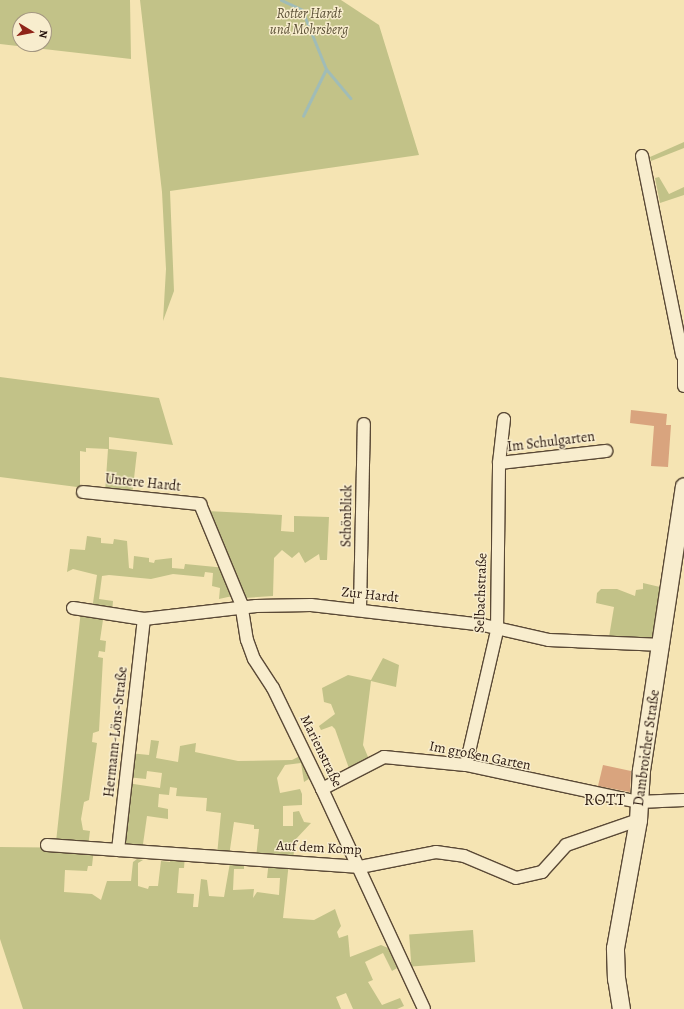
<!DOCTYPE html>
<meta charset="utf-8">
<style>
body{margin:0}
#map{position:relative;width:684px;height:1009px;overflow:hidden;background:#f5e4b3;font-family:Alegreya,serif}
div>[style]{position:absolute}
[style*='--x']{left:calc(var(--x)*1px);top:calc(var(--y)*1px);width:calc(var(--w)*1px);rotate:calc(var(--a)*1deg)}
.green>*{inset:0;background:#c2c288;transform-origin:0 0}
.stream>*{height:3px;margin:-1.5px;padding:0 1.5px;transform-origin:1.5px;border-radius:1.5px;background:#a0bcb7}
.building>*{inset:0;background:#d9a47e}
.roads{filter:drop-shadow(1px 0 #5a4936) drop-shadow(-1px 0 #5a4936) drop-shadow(0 1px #5a4936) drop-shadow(0 -1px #5a4936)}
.street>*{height:12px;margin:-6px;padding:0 6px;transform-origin:6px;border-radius:6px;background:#f8edce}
.secondary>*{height:17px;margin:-8.5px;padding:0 8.5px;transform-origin:8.5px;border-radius:8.5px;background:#f8edce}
span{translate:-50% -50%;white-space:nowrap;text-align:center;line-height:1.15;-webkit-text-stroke:3px #f8edce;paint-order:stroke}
.park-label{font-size:14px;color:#5d5238;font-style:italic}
.street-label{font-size:14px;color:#27150d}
.quarter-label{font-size:16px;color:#27150d;letter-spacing:1px}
.north{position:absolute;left:12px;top:12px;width:40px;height:40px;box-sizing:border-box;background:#f8edce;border:1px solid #a49781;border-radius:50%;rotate:100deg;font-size:11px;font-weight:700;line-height:16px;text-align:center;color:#27150d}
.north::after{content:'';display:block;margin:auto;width:14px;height:18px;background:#8f2418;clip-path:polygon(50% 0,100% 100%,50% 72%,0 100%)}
</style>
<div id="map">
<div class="green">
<i style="clip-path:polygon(evenodd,0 0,130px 0,131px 59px,0 44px,0 0,20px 20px,44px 20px,44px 44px,20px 44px,20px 20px)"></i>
<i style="clip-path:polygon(140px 0,341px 0,379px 25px,419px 155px,170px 191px,174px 291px,163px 321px,166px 269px,162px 192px)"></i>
<i style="clip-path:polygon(684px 142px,684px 148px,651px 161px,650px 157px)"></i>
<i style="clip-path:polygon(659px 177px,669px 194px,684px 187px,684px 195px,660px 203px,655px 178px)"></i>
<i style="clip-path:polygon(0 377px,159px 398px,173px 445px,109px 437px,109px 449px,137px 452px,132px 496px,105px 493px,108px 449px,86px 448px,86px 452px,80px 451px,80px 491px,77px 487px,0 477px)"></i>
<i style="clip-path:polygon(207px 511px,282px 515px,281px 531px,294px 532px,294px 516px,329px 517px,327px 560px,320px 560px,319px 554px,305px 563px,299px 552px,292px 558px,282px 550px,274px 558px,273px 596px,244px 598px)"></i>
<i style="clip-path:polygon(87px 536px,101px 538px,101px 543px,113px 544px,114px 539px,127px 541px,129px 568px,133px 569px,134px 556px,149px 558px,149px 562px,154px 563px,155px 560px,172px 558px,172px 568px,184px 569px,185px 564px,226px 568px,237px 595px,219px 599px,220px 588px,212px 586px,213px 573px,205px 572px,204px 577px,173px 574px,151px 579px,109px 575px,102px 576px,99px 599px,113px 601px,112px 613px,92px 610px,97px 575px,73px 569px,67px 572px,70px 549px,85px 550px)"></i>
<i style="clip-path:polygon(643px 583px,660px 587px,652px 640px,609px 637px,614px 607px,596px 603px,597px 593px,601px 589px,617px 589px,635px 596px,636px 590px,643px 589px)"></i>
<i style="clip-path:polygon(81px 610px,104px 613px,100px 640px,106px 641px,105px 652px,99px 651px,98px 657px,103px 658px,99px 731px,93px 733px,92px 742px,97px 743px,89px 800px,84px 802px,81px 819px,83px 830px,90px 831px,88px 847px,56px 842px)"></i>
<i style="clip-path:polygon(383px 658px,399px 665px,396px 687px,371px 681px,363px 745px,371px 764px,351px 774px,335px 729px,332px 726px,321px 730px,319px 726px,335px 714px,331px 704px,324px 702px,322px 688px,348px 675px,371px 680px)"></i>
<i style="clip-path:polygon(151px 740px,159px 741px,156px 758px,178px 762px,180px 746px,196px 743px,195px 752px,238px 761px,292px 760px,300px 756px,315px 775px,304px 782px,301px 763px,285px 765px,277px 778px,280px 793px,300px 789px,302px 794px,302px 805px,283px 806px,283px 826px,293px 826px,293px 812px,299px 811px,304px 822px,311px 823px,295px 840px,293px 861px,256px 858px,259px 829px,254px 829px,254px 825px,234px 822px,229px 856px,217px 855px,221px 813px,206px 811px,207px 798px,176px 796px,177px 788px,170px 787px,169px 795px,159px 794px,158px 807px,168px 809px,168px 819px,147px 816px,142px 851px,120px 848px,127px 783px,160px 788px,162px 773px,147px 771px,146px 779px,127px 777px,129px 753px,149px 755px)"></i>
<i style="clip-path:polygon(0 847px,94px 848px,92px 866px,88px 866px,87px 871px,65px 870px,64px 892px,92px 894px,101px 900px,107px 881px,131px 881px,133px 862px,137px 859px,143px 860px,138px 863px,138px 886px,148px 889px,149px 886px,158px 886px,161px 861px,170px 862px,172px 854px,185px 855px,184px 868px,179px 868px,177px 893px,194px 894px,193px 907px,198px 907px,201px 879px,207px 880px,209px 896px,224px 897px,231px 857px,244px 858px,244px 869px,234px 869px,233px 890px,254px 889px,253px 898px,257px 892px,279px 895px,280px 878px,267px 878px,269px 860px,289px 862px,283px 918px,314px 920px,335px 909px,341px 926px,337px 932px,339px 938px,348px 935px,350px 957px,381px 945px,388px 948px,397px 968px,392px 971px,383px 953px,365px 962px,373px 980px,368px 982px,382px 1005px,400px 998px,404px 1006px,397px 1009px,353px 1009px,346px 993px,336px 997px,341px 1009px,23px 1009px,0 939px)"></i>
<i style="left:473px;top:930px;width:32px;height:64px;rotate:86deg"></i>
</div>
<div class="stream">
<i style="--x:281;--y:0;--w:23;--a:25"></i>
<i style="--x:302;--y:10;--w:64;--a:67.9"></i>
<i style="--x:326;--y:69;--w:52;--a:116.1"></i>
<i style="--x:326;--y:69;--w:38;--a:50"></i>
</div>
<div class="building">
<i style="clip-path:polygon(631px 410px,667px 414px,666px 425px,671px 425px,668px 467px,651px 466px,654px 426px,630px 423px)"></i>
<i style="clip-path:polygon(603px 765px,631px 771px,630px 792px,598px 786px)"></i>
</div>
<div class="roads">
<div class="street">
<i style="--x:642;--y:156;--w:203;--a:78.6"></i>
<i style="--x:684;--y:354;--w:32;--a:90"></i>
<i style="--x:499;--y:463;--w:108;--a:-6.4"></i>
<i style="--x:83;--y:492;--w:118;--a:5.9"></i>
<i style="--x:200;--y:504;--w:107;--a:67.5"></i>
<i style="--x:241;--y:603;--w:37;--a:81"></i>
<i style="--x:247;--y:640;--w:20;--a:70"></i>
<i style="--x:254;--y:659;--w:35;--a:57"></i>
<i style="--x:273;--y:688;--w:112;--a:64.1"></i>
<i style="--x:322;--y:789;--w:242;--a:65.1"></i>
<i style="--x:73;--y:608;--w:72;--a:8.8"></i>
<i style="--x:144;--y:619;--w:113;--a:-6.6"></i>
<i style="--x:256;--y:606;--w:55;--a:-1"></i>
<i style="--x:311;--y:605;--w:173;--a:6.6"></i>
<i style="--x:483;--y:625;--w:68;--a:12.8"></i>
<i style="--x:549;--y:640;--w:114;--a:2.5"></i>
<i style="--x:360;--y:608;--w:184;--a:-88.8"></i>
<i style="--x:466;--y:765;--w:138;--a:-77"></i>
<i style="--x:497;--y:631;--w:168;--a:-89.3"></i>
<i style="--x:499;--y:463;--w:44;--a:-83.5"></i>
<i style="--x:322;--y:789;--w:70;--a:-27.3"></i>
<i style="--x:384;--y:757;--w:82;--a:5.6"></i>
<i style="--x:466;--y:765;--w:177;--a:12.1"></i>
<i style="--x:639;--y:802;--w:45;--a:-2.5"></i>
<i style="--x:47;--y:845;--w:314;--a:4"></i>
<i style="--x:360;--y:867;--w:77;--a:-11.2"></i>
<i style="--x:436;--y:852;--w:28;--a:8"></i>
<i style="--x:464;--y:856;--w:56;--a:22.9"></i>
<i style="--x:516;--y:878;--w:27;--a:-13"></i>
<i style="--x:542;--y:872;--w:36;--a:-48"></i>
<i style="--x:566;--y:845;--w:76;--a:-19.1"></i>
<i style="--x:118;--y:850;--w:232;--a:-83.6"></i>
</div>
<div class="secondary">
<i style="--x:621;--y:1009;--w:30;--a:-99"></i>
<i style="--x:616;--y:979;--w:31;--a:-92"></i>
<i style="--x:615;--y:948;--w:130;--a:-79.8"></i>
<i style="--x:638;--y:820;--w:50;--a:-86.6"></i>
<i style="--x:641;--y:770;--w:287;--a:-81.4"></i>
</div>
</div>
<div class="park-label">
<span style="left:309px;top:22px">Rotter Hardt<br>und Mohrsberg</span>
</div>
<div class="street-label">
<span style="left:551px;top:442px;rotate:-7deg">Im Schulgarten</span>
<span style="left:143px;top:483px;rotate:6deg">Untere Hardt</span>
<span style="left:347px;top:516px;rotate:-89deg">Schönblick</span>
<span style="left:481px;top:593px;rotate:-88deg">Selbachstraße</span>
<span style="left:370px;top:595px;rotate:6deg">Zur Hardt</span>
<span style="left:116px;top:732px;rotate:-84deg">Hermann-Löns-Straße</span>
<span style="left:647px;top:748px;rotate:-82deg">Dambroicher Straße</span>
<span style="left:321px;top:751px;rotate:64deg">Marienstraße</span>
<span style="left:480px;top:756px;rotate:11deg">Im großen Garten</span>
<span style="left:319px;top:848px;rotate:3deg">Auf dem Komp</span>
</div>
<div class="quarter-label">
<span style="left:605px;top:800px">ROTT</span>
</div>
<div class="north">N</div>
</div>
